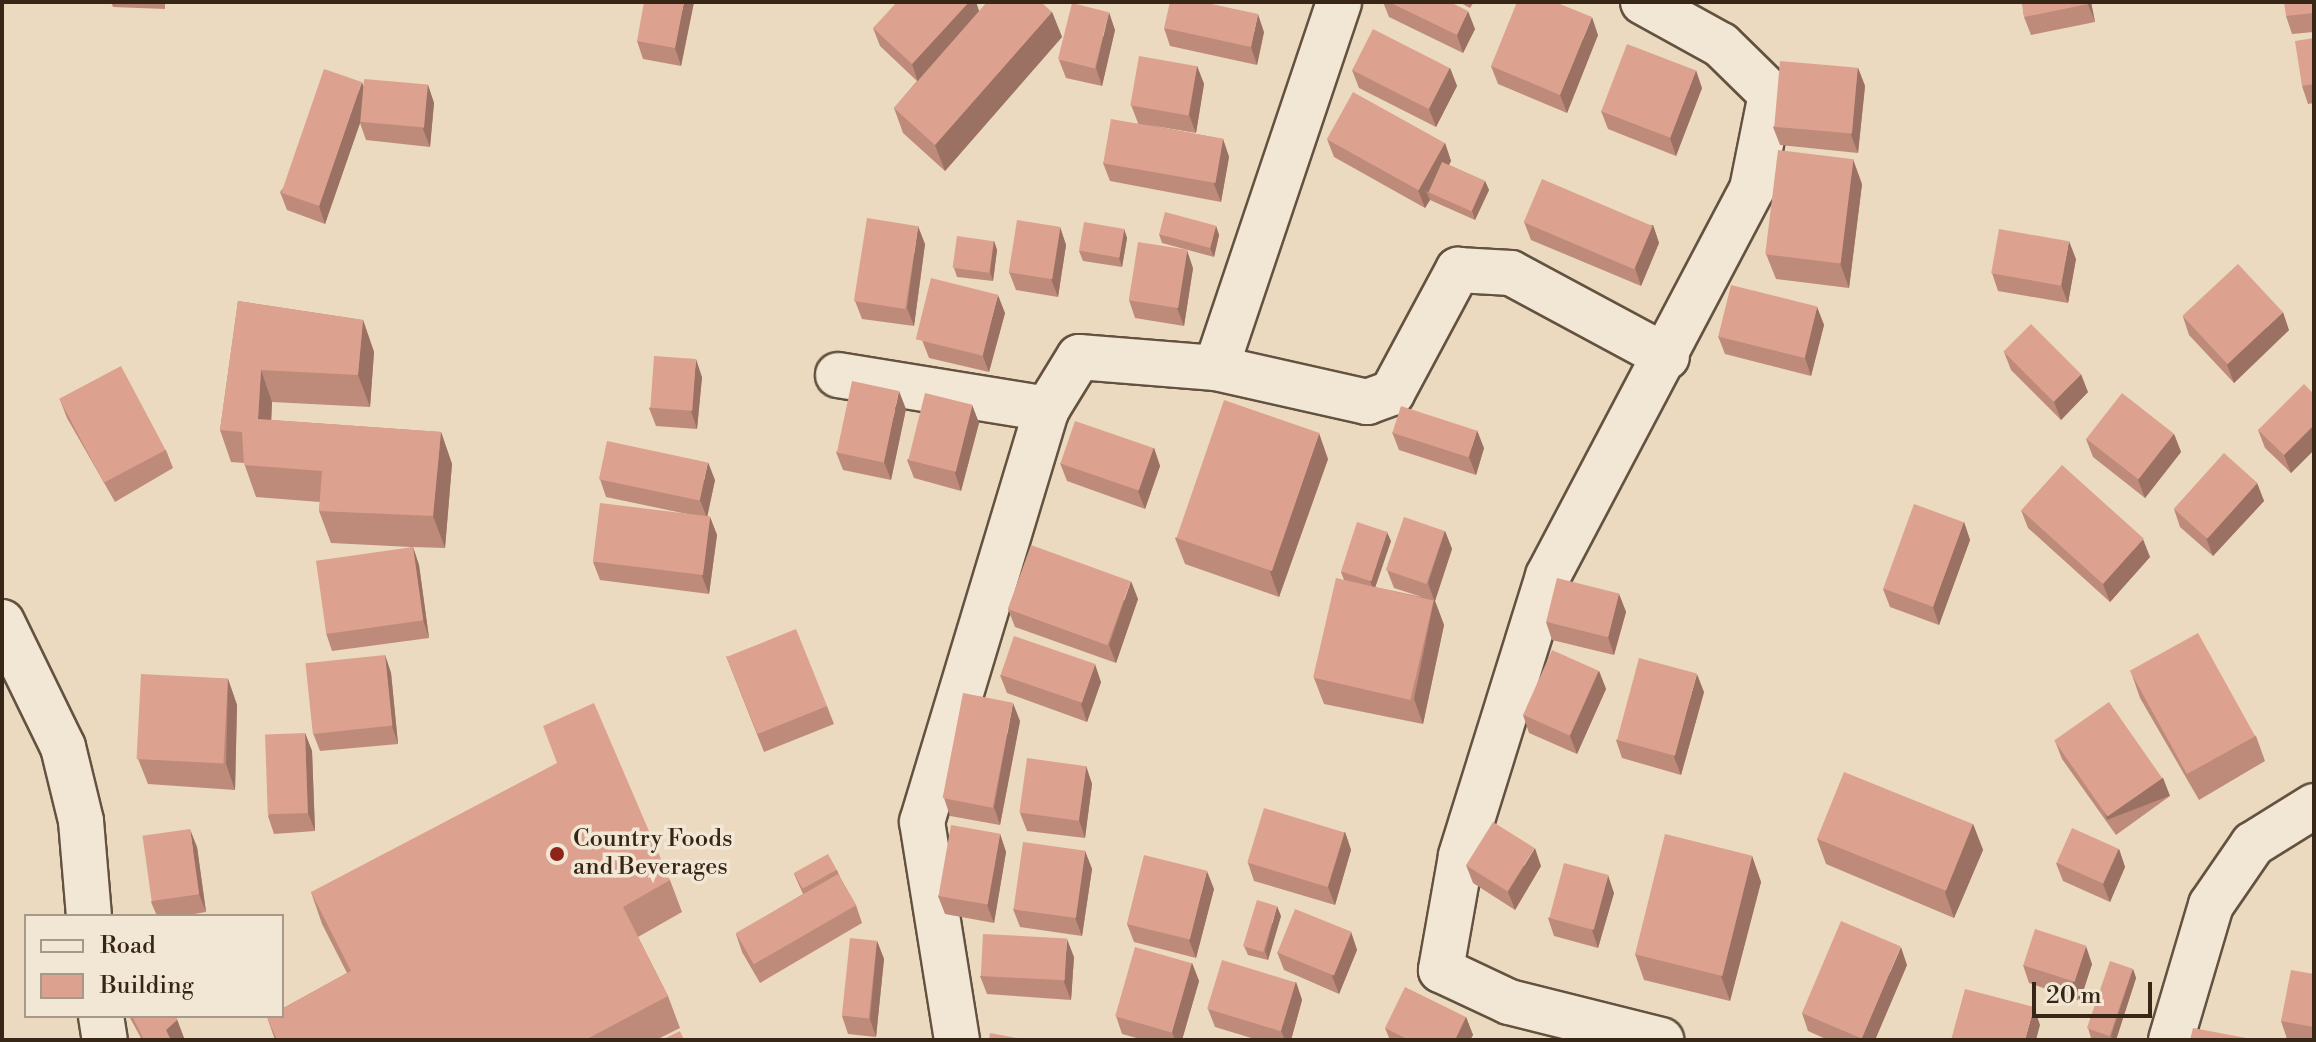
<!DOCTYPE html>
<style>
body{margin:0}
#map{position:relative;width:2316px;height:1042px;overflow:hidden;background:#ebdabf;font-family:"Libre Bodoni",serif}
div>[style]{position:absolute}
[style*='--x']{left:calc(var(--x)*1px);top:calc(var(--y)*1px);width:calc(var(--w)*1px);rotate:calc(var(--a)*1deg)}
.roads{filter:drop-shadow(2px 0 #645240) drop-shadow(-2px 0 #645240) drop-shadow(0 2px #645240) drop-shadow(0 -2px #645240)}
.minor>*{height:44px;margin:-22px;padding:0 22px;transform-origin:22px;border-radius:22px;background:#f2e7d5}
.wall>*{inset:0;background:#be8b7b}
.shaded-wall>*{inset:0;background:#9b7164;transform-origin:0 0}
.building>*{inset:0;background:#dda28f;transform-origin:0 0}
.dots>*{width:22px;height:22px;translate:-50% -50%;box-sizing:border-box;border:4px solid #f2e7d5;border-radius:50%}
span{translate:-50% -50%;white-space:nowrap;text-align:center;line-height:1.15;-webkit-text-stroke:7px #f2e7d5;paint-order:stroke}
.poi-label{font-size:24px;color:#372516}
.left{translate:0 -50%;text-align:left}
.frame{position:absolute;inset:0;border:4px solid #372516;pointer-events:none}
.legend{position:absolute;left:24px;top:914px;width:260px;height:104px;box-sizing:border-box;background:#f2e7d5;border:2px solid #a79989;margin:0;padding:10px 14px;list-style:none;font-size:24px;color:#372516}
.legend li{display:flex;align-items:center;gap:16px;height:40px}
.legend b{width:40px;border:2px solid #a79989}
.scale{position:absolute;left:2032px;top:982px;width:120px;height:36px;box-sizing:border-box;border:4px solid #372516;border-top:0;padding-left:10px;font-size:24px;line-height:28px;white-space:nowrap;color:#372516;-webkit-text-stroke:6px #f2e7d5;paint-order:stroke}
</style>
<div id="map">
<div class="roads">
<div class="minor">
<i style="--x:1643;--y:2;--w:89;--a:28.9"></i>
<i style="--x:1721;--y:45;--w:70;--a:44.4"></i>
<i style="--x:1771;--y:94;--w:97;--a:101.3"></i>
<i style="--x:1752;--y:189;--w:437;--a:117.8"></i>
<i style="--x:1548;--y:576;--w:293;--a:107.3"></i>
<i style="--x:1461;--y:856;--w:116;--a:100"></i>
<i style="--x:1441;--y:970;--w:75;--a:25.2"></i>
<i style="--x:1509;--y:1002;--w:157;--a:14"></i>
<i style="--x:1216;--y:368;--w:155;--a:12.7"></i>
<i style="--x:1367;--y:402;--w:27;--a:-20"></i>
<i style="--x:1392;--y:393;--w:140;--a:-61.8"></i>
<i style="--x:1458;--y:270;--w:53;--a:3.2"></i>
<i style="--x:1511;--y:273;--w:177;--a:28.3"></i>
<i style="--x:838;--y:375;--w:212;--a:9.2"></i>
<i style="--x:2;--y:622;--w:139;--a:64"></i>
<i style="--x:63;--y:747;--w:76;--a:76.3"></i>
<i style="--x:81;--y:821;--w:95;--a:85.2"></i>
<i style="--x:101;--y:1016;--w:24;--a:81"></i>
<i style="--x:957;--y:1040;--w:221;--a:-99.1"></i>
<i style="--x:922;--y:822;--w:432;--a:-73.2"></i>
<i style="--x:1047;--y:409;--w:61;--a:-58.4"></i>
<i style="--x:1079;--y:357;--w:137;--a:4.6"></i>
<i style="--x:1216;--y:368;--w:386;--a:-71.4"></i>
<i style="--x:2171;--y:1040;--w:141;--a:-73.5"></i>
<i style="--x:2211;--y:905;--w:74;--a:-55.5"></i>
<i style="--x:2253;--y:844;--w:72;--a:-31.9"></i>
</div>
</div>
<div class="wall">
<i style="clip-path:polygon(111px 2px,165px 2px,165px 9px,113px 7px)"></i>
<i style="clip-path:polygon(694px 2px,681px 66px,643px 59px,637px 41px)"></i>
<i style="clip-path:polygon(976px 2px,979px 11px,1052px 12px,1062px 37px,945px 171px,903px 133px,894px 108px,917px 81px,880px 46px,873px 28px)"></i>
<i style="clip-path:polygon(1383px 2px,1450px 2px,1475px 29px,1463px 53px,1389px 17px)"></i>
<i style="clip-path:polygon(1459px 2px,1474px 2px,1470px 8px)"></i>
<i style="clip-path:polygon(2022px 2px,2091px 2px,2095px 22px,2031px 35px,2024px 17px)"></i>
<i style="clip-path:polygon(2151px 2px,2202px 2px,2152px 4px)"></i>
<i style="clip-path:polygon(2314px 2px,2314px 32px,2292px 34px,2286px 16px)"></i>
<i style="clip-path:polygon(1164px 28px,1264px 32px,1257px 65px,1170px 46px)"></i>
<i style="clip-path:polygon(1115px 30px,1102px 86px,1066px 78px,1059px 60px)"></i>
<i style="clip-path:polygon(1598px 35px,1567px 113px,1498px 84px,1491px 66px)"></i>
<i style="clip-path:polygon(2314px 38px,2314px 103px,2308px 104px,2302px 86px)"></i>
<i style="clip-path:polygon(1197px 66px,1204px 84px,1196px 133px,1142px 124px,1223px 139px,1229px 157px,1221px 202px,1110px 181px,1103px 163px,1138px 123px,1131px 105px)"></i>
<i style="clip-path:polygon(1450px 68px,1457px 86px,1436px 127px,1359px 88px,1352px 70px)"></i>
<i style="clip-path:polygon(1858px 68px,1865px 86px,1858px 153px,1780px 145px,1773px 127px)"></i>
<i style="clip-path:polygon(428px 85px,434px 103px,430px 147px,366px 140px,360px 123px,325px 224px,287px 210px,280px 192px,363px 86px)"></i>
<i style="clip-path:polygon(1702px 88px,1676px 156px,1608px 129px,1601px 111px)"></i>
<i style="clip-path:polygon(1327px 139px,1445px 143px,1451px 161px,1449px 165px,1485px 181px,1489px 190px,1475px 220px,1430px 200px,1425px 208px,1334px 157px)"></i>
<i style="clip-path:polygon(1862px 184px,1849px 288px,1776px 279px,1766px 254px)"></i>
<i style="clip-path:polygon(1524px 222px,1653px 225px,1659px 243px,1641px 286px,1531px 240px)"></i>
<i style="clip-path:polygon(1216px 226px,1219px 235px,1214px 257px,1162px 243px,1159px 234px)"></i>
<i style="clip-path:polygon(1060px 227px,1066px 245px,1058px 297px,1016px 290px,1009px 272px)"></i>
<i style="clip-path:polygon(1124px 229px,1127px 238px,1122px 267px,1083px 261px,1079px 251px)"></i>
<i style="clip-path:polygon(994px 241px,997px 250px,993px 281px,957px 277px,954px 268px)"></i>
<i style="clip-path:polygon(925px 244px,914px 326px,862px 319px,855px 301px)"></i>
<i style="clip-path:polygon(2076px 259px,2068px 303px,1998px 291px,1992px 273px)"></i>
<i style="clip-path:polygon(1193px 268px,1184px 326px,1135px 318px,1129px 300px)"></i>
<i style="clip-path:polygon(238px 301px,363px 320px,374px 352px,370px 407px,272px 402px,271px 420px,441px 432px,452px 464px,445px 548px,413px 547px,419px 565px,429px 638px,332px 651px,326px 633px,411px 547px,331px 543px,319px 511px,320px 502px,256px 497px,244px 463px,231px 462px,220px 430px)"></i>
<i style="clip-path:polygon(1817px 307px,1824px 325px,1811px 376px,1725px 354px,1718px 336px)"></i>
<i style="clip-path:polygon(1005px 313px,989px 372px,929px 358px,922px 340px)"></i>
<i style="clip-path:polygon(2183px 317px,2289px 330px,2234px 383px,2189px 335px)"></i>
<i style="clip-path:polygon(2004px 352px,2088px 392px,2061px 420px,2011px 370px)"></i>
<i style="clip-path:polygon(702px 377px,697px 429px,656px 426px,649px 408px)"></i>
<i style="clip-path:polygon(2314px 394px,2314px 450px,2291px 473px,2265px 448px,2258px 430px)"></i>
<i style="clip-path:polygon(60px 400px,166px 450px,173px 468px,115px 502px,67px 418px)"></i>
<i style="clip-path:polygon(972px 405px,979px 423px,961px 491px,914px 478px,907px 460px)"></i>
<i style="clip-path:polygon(906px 409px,891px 480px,843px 470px,836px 452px)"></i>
<i style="clip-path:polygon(1392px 432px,1484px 448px,1476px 475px,1399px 450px)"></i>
<i style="clip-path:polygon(2174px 434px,2181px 452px,2145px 498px,2093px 457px,2086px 439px)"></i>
<i style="clip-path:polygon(1154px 448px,1160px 466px,1145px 509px,1067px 481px,1060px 463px)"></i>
<i style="clip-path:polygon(1328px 459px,1279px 597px,1185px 564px,1175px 538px)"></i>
<i style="clip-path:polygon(600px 479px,715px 480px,707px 516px,710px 517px,717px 535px,709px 594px,600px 580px,593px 562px,687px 514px,606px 497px)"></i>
<i style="clip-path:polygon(2257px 483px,2264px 501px,2213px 556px,2180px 527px,2174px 509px)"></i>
<i style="clip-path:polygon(2021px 510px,2150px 557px,2110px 602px,2028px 528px)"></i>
<i style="clip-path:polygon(1964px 522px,1970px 540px,1939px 625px,1890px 607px,1883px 589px)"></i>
<i style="clip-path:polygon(1445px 531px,1452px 549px,1435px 601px,1444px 625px,1423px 724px,1324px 704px,1314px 678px,1344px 580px,1341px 572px,1391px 541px,1375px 587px,1422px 597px,1394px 588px,1387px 570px)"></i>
<i style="clip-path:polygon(1619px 594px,1626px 612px,1614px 655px,1552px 640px,1546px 622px)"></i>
<i style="clip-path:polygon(1138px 599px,1116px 663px,1015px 627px,1008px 609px)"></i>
<i style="clip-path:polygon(385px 655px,391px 673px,398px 744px,320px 751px,313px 733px)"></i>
<i style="clip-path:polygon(726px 656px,827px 706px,834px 724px,764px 752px)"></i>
<i style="clip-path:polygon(1599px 671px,1606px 689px,1577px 754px,1529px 733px,1523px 715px)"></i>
<i style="clip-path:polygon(2131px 672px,2256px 736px,2265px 761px,2199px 800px,2140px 698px)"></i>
<i style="clip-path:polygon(1000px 675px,1101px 682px,1087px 722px,1007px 693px)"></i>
<i style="clip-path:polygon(228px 679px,237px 705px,235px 790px,148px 784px,138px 759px)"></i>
<i style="clip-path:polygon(1704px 692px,1681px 775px,1622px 758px,1616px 740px)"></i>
<i style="clip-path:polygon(1020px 721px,1000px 825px,950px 816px,944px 798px)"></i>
<i style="clip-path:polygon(305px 733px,312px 751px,315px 831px,274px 834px,268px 816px)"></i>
<i style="clip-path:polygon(2055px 741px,2163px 778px,2170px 796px,2116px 835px,2062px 759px)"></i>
<i style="clip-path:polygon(1086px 766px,1092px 784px,1085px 838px,1027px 831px,1020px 813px)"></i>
<i style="clip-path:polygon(1973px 824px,1983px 850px,1954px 918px,1826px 864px,1817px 839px)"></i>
<i style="clip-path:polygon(1345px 832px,1351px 850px,1335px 905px,1254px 881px,1248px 863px)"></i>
<i style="clip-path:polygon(1000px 834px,1006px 852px,994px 923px,945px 914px,938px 896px)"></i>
<i style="clip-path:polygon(197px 847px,206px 912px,182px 916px,157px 916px,151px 902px)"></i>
<i style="clip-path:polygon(2119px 849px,2125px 867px,2110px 902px,2063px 881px,2056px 863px)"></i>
<i style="clip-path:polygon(1085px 851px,1092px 869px,1082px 936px,1020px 927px,1013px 909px)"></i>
<i style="clip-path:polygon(1752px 856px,1761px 882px,1730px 1001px,1644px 980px,1635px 954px)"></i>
<i style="clip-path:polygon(1466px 865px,1541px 866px,1515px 910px,1473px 883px)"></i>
<i style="clip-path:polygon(837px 870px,841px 879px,856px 905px,862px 923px,760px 983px,742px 952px,736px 934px,803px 894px,794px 874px)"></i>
<i style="clip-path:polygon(670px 880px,682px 912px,638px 937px,668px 996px,680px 1028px,656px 1040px,275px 1040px,267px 1017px,347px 973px,322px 924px,311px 892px)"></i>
<i style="clip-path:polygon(1214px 889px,1196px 958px,1134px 942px,1127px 924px)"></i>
<i style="clip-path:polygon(1614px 893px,1598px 948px,1554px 936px,1548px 918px)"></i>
<i style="clip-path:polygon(1281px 916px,1268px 960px,1248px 955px,1244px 946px)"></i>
<i style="clip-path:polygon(1351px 932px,1357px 950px,1339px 994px,1284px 970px,1277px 952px)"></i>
<i style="clip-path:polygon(877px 941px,884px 959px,876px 1037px,848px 1034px,842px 1016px)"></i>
<i style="clip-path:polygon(1074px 957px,1071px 1000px,987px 994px,980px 976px)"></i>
<i style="clip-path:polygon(1192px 963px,1199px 981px,1182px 1040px,1144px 1040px,1122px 1034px,1116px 1016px)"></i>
<i style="clip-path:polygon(2092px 964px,2080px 1001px,2029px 983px,2023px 965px)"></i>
<i style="clip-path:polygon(1907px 965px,1875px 1040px,1828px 1040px,1808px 1031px,1802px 1013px)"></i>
<i style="clip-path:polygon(2133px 969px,2136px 978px,2116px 1040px,2099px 1040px,2091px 1038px,2088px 1028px)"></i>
<i style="clip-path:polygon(2314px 974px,2314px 1040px,2287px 1039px,2281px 1021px)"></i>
<i style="clip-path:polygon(1296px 982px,1302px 1000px,1291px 1040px,1258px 1040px,1215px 1027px,1208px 1009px)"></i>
<i style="clip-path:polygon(129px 1016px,176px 1016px,184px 1038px,182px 1040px,142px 1040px)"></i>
<i style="clip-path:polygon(1466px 1017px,1473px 1035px,1470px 1040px,1390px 1040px,1385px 1028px)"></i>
</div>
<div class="shaded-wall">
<i style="clip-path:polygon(684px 2px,694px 2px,681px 66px,675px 48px)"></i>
<i style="clip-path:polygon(969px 2px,976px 2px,980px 14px,918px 82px,912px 64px)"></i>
<i style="clip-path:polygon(2087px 2px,2091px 2px,2095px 22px)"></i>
<i style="clip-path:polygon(1468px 11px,1475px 29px,1463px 53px,1457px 35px)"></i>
<i style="clip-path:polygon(1052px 12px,1062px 37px,945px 171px,935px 145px)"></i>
<i style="clip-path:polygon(1109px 12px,1115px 30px,1102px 86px,1096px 68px)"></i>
<i style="clip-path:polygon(1258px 14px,1264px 32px,1257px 65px,1251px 47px)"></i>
<i style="clip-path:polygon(1592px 17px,1598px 35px,1567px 113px,1560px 95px)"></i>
<i style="clip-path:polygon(1197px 66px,1204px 84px,1196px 133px,1189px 115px)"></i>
<i style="clip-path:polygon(1450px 68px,1457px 86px,1436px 127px,1429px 109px)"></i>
<i style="clip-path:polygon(1858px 68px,1865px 86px,1858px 153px,1851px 135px)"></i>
<i style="clip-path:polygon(1696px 70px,1702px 88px,1676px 156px,1670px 138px)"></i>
<i style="clip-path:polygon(362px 82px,368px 100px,325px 224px,319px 206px)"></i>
<i style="clip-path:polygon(428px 85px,434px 103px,430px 147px,423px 129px)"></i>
<i style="clip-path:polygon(1223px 139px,1229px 157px,1221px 202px,1214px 184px)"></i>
<i style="clip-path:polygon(1445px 143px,1451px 161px,1433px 194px,1426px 191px,1430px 200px,1425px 208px,1418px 190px)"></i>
<i style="clip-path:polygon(1853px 159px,1862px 184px,1849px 288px,1840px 263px)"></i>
<i style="clip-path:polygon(1485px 181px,1489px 190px,1475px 220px,1472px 211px)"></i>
<i style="clip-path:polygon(1653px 225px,1659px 243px,1641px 286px,1635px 268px)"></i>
<i style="clip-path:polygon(918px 226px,925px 244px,914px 326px,907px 308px)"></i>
<i style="clip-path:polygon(1216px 226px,1219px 235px,1214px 257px,1210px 248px)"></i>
<i style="clip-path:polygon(1060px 227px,1066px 245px,1058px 297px,1051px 279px)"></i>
<i style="clip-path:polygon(1124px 229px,1127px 238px,1122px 267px,1119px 258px)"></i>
<i style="clip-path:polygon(994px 241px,997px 250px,993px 281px,990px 272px)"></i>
<i style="clip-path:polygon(2069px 241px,2076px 259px,2068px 303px,2061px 285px)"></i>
<i style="clip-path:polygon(1187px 250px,1193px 268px,1184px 326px,1177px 308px)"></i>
<i style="clip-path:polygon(998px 295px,1005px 313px,989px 372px,982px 354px)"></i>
<i style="clip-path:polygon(1817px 307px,1824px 325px,1811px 376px,1805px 358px)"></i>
<i style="clip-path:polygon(2283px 312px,2289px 330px,2234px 383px,2227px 365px)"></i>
<i style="clip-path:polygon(363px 320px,374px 352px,370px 407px,358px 375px)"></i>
<i style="clip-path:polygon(696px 359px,702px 377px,697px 429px,691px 411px)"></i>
<i style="clip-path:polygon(261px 370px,272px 402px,270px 451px,258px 419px)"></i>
<i style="clip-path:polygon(2081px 374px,2088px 392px,2061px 420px,2054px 402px)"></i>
<i style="clip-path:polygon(899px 391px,906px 409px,891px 480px,884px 462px)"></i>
<i style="clip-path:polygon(972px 405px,979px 423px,961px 491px,955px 473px)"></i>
<i style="clip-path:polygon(2314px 425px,2314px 450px,2291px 473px,2284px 455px)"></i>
<i style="clip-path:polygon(1477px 430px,1484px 448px,1476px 475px,1469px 457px)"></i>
<i style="clip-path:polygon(441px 432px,452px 464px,445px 548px,433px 516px)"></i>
<i style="clip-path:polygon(1319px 433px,1328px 459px,1279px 597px,1270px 572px)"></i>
<i style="clip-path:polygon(2174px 434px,2181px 452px,2145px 498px,2138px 480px)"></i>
<i style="clip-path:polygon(1154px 448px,1160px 466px,1145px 509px,1138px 491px)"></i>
<i style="clip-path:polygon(708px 462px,715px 480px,707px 518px,700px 500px)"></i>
<i style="clip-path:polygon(2257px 483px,2264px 501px,2213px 556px,2206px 538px)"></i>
<i style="clip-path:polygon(710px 517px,717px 535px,709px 594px,702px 576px)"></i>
<i style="clip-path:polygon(1964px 522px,1970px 540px,1939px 625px,1933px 607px)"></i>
<i style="clip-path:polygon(1445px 531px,1452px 549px,1435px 601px,1444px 625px,1423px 724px,1414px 699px,1434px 600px,1428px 583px)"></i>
<i style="clip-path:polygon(1387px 532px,1391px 541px,1374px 591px,1370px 581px)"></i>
<i style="clip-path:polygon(2143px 539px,2150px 557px,2110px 602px,2103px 584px)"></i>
<i style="clip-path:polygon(413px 547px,419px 565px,429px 638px,423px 620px)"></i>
<i style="clip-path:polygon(1131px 581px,1138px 599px,1116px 663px,1109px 645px)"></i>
<i style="clip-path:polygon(1619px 594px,1626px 612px,1614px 655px,1608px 637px)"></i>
<i style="clip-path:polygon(385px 655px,391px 673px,398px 744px,392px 726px)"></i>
<i style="clip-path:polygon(1095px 664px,1101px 682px,1087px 722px,1081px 704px)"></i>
<i style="clip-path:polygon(1599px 671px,1606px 689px,1577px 754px,1570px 736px)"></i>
<i style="clip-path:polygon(1697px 674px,1704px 692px,1681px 775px,1674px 757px)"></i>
<i style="clip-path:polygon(228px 679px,237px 705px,235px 790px,226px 764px)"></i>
<i style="clip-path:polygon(1013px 703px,1020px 721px,1000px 825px,994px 807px)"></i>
<i style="clip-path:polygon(305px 733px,312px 751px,315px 831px,308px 813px)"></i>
<i style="clip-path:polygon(1086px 766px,1092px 784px,1085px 838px,1079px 820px)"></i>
<i style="left:2163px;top:778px;width:19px;height:67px;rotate:69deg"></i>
<i style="clip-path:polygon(1973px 824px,1983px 850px,1954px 918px,1945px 892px)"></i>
<i style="clip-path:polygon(190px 829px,197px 847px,206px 912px,199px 894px)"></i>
<i style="clip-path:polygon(1345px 832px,1351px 850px,1335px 905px,1328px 887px)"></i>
<i style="clip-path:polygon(1000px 834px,1006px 852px,994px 923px,987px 905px)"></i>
<i style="clip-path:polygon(1535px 848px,1541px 866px,1515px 910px,1508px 892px)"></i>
<i style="clip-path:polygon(2119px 849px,2125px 867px,2110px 902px,2103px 884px)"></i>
<i style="clip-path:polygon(1085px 851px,1092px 869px,1082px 936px,1075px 918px)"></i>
<i style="clip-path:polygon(1752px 856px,1761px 882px,1730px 1001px,1721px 976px)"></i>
<i style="clip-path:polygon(1207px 871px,1214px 889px,1196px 958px,1189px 940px)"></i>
<i style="clip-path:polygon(1608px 875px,1614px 893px,1598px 948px,1592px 930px)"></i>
<i style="clip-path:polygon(1277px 906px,1281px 916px,1268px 960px,1265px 951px)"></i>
<i style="clip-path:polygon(1351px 932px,1357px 950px,1339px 994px,1332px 976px)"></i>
<i style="clip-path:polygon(1067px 939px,1074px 957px,1071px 1000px,1064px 982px)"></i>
<i style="clip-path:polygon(877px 941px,884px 959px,876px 1037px,870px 1019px)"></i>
<i style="clip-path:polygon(2086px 946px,2092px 964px,2080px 1001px,2073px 983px)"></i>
<i style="clip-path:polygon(1901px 947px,1907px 965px,1875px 1040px,1861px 1040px)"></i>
<i style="clip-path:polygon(1192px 963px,1199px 981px,1182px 1040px,1175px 1040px,1172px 1032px)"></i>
<i style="clip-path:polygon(2133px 969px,2136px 978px,2116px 1040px,2112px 1040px,2111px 1036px)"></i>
<i style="clip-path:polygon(1296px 982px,1302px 1000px,1291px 1040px,1285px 1040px,1281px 1031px)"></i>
<i style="clip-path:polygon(2034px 1007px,2040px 1025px,2036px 1040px,2025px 1040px)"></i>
<i style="clip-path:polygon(1466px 1017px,1473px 1035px,1470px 1040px,1455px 1040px)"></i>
<i style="clip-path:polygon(177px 1020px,184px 1038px,182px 1040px,169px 1040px,166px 1030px)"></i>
</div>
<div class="building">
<i style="clip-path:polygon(644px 2px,684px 2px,675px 48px,637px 41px)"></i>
<i style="clip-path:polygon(897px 2px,969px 2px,912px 64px,873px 28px)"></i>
<i style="clip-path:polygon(987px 2px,1041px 2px,1052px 12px,935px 145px,894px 108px)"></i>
<i style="clip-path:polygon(1170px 2px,1202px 2px,1258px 14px,1251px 47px,1164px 28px)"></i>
<i style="clip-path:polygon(1389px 2px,1450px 2px,1468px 11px,1457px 35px)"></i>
<i style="clip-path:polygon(1517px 2px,1555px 2px,1592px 17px,1560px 95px,1491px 66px)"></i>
<i style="clip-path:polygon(2022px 2px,2087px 2px,2088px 4px,2024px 17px)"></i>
<i style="clip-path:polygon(2284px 2px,2314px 2px,2314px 13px,2286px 16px)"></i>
<i style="left:1072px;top:3px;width:38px;height:58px;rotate:14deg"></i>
<i style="left:1373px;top:29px;width:86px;height:46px;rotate:27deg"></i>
<i style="clip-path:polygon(2314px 38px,2314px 84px,2302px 86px,2295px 41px)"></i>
<i style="left:1627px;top:44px;width:74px;height:72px;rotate:21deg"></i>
<i style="left:1139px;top:56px;width:59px;height:50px;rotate:10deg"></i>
<i style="left:1780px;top:61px;width:78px;height:66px;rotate:5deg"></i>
<i style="left:324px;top:69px;width:40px;height:131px;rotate:19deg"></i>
<i style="left:364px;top:79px;width:64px;height:43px;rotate:5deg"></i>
<i style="left:1353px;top:92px;width:105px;height:54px;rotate:29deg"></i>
<i style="left:1111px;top:119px;width:114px;height:45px;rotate:10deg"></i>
<i style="left:1778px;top:150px;width:76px;height:105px;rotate:7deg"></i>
<i style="left:1442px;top:162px;width:47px;height:33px;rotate:24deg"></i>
<i style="left:1542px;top:179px;width:120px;height:47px;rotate:23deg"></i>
<i style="left:1165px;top:212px;width:53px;height:23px;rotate:15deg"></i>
<i style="left:867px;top:218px;width:52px;height:84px;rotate:9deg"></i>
<i style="left:1017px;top:220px;width:44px;height:53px;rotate:9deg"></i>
<i style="left:1084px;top:222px;width:41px;height:29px;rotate:10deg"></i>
<i style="left:1999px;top:229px;width:71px;height:45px;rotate:10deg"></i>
<i style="left:957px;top:236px;width:37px;height:32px;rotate:8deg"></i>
<i style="left:1138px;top:242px;width:50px;height:59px;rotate:9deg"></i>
<i style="left:2238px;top:264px;width:66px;height:76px;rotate:47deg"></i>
<i style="left:931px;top:278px;width:69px;height:63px;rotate:14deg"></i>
<i style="left:1731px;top:285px;width:89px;height:53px;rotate:14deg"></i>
<i style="clip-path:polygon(238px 301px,363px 320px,358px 375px,261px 370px,258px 419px,441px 432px,433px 516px,319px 511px,322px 471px,244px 465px,242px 432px,220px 430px)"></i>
<i style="left:2031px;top:324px;width:71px;height:39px;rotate:45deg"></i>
<i style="left:654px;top:356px;width:42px;height:52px;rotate:4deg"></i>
<i style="left:121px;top:366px;width:95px;height:70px;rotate:62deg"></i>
<i style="left:852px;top:381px;width:48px;height:73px;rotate:12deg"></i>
<i style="clip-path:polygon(2304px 384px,2314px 394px,2314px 425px,2284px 455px,2258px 430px)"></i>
<i style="left:925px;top:393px;width:49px;height:69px;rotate:14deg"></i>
<i style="left:2122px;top:393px;width:66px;height:58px;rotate:38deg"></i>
<i style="left:1224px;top:400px;width:101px;height:146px;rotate:19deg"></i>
<i style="left:1401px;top:406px;width:80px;height:28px;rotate:18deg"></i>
<i style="left:1075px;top:421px;width:83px;height:45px;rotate:19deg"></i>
<i style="left:607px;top:441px;width:103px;height:39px;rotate:12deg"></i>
<i style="left:2224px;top:453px;width:45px;height:75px;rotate:42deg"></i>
<i style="left:2062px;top:465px;width:110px;height:61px;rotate:42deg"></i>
<i style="left:600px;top:503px;width:111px;height:59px;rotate:7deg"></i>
<i style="left:1914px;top:504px;width:53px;height:90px;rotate:20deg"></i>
<i style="left:1404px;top:517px;width:43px;height:56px;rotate:19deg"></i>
<i style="left:1357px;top:522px;width:32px;height:52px;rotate:18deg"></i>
<i style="left:1031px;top:545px;width:106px;height:68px;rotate:20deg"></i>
<i style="left:413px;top:547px;width:74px;height:98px;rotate:82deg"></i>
<i style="left:1336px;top:578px;width:100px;height:102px;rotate:13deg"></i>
<i style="left:1557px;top:578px;width:64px;height:45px;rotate:14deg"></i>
<i style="left:796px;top:629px;width:83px;height:75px;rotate:68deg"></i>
<i style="left:2198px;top:633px;width:118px;height:78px;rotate:61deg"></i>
<i style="left:1014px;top:636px;width:86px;height:41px;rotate:19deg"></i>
<i style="left:1552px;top:650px;width:51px;height:71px;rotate:24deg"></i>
<i style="left:385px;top:655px;width:71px;height:80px;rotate:84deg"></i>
<i style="left:1639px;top:658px;width:60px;height:85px;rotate:15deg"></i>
<i style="left:141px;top:674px;width:87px;height:85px;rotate:3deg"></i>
<i style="left:963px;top:693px;width:51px;height:107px;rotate:11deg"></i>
<i style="left:2109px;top:702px;width:93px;height:67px;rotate:55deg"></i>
<i style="clip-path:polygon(594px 703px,670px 880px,623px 907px,668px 996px,585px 1040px,277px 1040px,267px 1017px,270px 1016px,282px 1016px,282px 1009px,351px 971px,311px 892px,557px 763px,543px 726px)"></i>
<i style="left:305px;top:733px;width:80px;height:40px;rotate:88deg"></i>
<i style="left:1027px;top:758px;width:60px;height:55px;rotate:8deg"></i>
<i style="left:1844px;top:772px;width:139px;height:72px;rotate:22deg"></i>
<i style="left:1264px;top:808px;width:84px;height:57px;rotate:17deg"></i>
<i style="left:1493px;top:822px;width:49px;height:51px;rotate:32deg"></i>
<i style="left:951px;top:825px;width:50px;height:72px;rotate:10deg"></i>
<i style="left:2072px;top:828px;width:51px;height:38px;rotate:24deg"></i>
<i style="left:190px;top:829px;width:66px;height:48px;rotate:82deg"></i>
<i style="left:1665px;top:834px;width:90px;height:124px;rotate:14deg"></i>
<i style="left:1023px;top:842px;width:63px;height:68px;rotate:8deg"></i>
<i style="left:828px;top:854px;width:18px;height:39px;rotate:61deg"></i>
<i style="left:1144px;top:855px;width:65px;height:71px;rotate:14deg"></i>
<i style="left:1564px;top:863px;width:46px;height:57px;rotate:15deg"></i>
<i style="left:838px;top:874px;width:36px;height:118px;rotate:60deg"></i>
<i style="left:1257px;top:900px;width:21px;height:48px;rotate:17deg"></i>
<i style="left:1295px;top:909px;width:61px;height:47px;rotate:22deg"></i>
<i style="left:1841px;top:921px;width:65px;height:100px;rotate:23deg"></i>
<i style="left:2035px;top:929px;width:54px;height:38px;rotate:18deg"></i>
<i style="left:983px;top:934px;width:84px;height:42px;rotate:3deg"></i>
<i style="left:850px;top:938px;width:27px;height:78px;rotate:6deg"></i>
<i style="left:1135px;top:947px;width:59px;height:72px;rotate:16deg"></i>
<i style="left:1222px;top:960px;width:77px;height:51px;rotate:17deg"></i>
<i style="left:2110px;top:961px;width:24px;height:71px;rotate:19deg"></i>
<i style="clip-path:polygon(2291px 970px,2314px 974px,2314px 1027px,2281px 1021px)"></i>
<i style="clip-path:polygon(1405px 987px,1466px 1017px,1455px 1040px,1409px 1040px,1385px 1028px)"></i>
<i style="clip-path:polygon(1965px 989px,2034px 1007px,2025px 1040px,1951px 1040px)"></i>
<i style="clip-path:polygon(132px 1016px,176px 1016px,177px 1020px,166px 1030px,171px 1040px,144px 1040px)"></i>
<i style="clip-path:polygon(2193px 1028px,2257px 1040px,2190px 1040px)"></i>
<i style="clip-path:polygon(680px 1031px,684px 1040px,662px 1040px)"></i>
<i style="clip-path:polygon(990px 1033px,1028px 1040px,989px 1040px)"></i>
</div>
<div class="dots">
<i style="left:557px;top:854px;background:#8f2418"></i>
</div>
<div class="poi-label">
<span class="left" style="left:573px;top:854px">Country Foods<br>and Beverages</span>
</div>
<div class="frame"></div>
<ul class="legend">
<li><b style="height:10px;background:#f2e7d5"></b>Road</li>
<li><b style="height:22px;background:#dda28f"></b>Building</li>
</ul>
<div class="scale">20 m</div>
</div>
